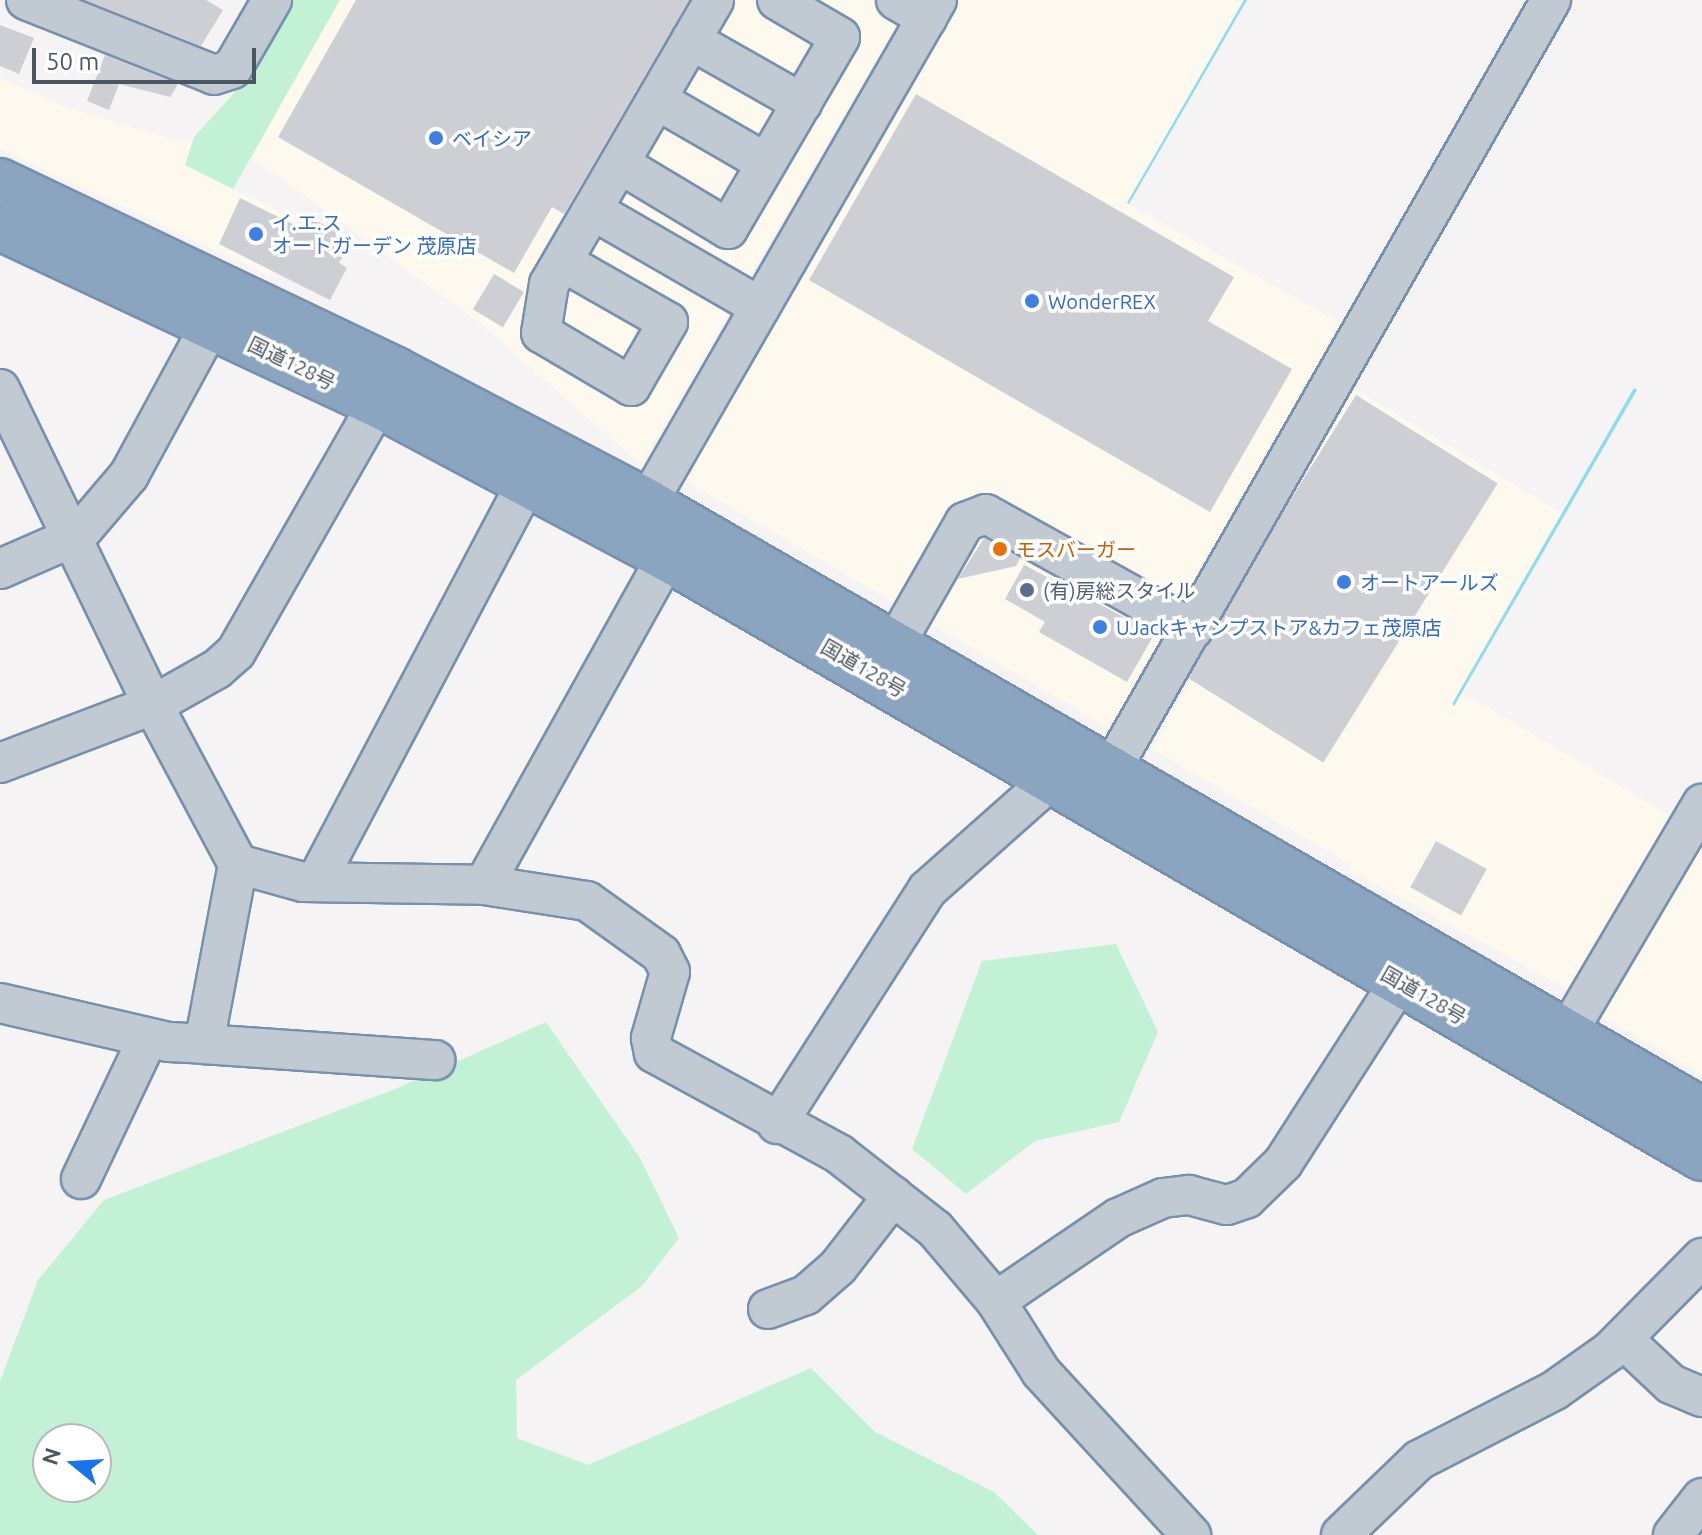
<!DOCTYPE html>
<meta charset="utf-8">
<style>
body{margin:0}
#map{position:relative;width:1702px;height:1535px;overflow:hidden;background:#f5f3f3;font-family:Ubuntu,"Noto Sans JP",sans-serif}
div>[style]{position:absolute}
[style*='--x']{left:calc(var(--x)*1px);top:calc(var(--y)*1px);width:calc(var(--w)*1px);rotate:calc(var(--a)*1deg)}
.commercial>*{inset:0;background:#fdf9ef}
.green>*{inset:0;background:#c3f1d5}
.water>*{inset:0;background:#90daee}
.building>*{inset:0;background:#cdcfd5;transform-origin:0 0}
.roads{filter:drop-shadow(2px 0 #7690ad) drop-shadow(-2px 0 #7690ad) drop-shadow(0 2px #7690ad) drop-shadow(0 -2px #7690ad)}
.minor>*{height:38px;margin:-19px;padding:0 19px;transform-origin:19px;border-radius:19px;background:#c1cad2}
.highway>*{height:44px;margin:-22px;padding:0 22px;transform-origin:22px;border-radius:22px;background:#8ba5c1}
.dots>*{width:22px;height:22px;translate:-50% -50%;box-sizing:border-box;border:4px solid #fff;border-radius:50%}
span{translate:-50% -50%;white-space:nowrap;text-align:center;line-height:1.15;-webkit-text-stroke:7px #fff;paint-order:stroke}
.shop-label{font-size:20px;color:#366cbe}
.left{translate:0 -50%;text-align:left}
.street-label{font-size:20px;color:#4a5661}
.food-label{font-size:20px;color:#c56008}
.service-label{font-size:20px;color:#4e5e75}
.north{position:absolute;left:32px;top:1423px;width:80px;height:80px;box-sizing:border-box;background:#fff;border:2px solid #b7bbc0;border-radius:50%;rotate:288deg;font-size:22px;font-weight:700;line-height:32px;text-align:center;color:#4a5661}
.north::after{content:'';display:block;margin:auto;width:28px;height:36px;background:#1a73e8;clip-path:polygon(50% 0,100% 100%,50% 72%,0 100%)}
.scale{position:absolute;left:32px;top:48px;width:224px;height:36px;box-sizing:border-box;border:4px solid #4a5661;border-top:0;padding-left:10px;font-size:24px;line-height:28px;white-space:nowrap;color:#4a5661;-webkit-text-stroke:6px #fff;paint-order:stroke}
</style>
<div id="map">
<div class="commercial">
<i style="clip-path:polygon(340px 0,910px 0,641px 465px,480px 323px,250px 156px)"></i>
<i style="clip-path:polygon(961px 0,1244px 0,1127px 203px,1342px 324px,1111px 729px,684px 480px)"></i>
<i style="clip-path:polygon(0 78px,65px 107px,181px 142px,195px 140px,185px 166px,297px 220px,270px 276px,0 149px)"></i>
<i style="clip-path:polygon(1353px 388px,1562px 513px,1452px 704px,1462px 692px,1674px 818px,1573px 992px,1350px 870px,1350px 864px,1152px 749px)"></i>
<i style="clip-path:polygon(1702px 840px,1702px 1074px,1600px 1016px)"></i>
</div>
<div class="green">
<i style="clip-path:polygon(288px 0,340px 0,233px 189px,185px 165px,194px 137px,235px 92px)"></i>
<i style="clip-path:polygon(1116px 944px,1158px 1032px,1119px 1122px,1035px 1141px,966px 1194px,912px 1149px,982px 961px)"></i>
<i style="clip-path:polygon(evenodd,546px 1022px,640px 1158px,679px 1238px,642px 1286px,516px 1380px,517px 1438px,588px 1465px,811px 1368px,875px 1432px,994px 1492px,1038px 1535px,0 1535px,0 1381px,38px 1280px,104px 1200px,395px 1089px,546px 1022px,48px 1439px,96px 1439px,96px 1487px,48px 1487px,48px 1439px)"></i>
</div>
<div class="water">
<i style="clip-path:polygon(1244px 0,1247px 0,1129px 204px,1127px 203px)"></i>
<i style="clip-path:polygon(1634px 388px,1637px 390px,1454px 706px,1452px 704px)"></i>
</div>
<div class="building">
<i style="clip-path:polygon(85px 0,206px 0,223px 10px,201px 46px)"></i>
<i style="clip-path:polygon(356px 0,689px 0,564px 214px,552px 207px,514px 273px,278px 137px)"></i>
<i style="clip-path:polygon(0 25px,34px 38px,19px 74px,0 66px)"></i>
<i style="clip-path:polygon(105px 55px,178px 84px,170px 97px,119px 84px,109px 110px,87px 101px)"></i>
<i style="clip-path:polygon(916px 94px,1234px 277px,1208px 321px,1292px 369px,1210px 512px,809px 280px)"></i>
<i style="clip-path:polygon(240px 198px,301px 228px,307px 216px,352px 240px,339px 263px,347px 268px,330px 300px,219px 244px)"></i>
<i style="left:494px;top:274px;width:35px;height:41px;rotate:31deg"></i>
<i style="left:1356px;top:395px;width:167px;height:329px;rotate:32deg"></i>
<i style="clip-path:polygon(984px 538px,1020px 558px,1016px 566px,958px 579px)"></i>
<i style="clip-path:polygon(1024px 565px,1155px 633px,1127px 682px,1039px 632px,1045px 622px,1005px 599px)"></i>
<i style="left:1436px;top:841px;width:58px;height:53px;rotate:29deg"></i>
</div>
<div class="roads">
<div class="minor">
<i style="--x:26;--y:0;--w:202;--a:21.7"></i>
<i style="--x:214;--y:75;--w:19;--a:-18"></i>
<i style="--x:232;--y:69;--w:80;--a:-59.9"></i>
<i style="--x:896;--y:0;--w:36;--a:30"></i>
<i style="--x:691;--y:40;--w:128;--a:29.6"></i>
<i style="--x:657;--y:100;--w:126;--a:30"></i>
<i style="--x:620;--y:164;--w:126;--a:31"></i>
<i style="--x:728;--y:229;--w:222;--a:-59.7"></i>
<i style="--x:840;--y:37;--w:73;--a:-149.6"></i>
<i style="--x:594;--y:211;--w:192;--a:30"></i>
<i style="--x:563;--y:262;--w:121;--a:29.7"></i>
<i style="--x:668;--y:322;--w:74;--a:120"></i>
<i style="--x:631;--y:386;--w:104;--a:-149.5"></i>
<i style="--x:541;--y:333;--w:50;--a:-80.7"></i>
<i style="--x:549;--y:284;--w:328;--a:-59.8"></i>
<i style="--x:0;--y:389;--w:351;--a:64.2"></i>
<i style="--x:153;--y:705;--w:180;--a:61.9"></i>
<i style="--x:238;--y:864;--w:67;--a:15.5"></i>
<i style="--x:303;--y:882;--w:181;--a:0.9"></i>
<i style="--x:484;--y:885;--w:104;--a:8.8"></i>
<i style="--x:587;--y:901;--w:91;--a:35.6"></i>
<i style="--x:661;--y:954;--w:20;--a:63"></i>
<i style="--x:670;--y:972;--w:69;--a:106.1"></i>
<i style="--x:651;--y:1038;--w:15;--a:79"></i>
<i style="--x:654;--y:1053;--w:211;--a:28.6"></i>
<i style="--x:839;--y:1154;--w:122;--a:38"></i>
<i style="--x:935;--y:1229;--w:94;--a:49.7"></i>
<i style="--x:996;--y:1301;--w:84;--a:57.6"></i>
<i style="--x:1041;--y:1372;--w:222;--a:47.4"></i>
<i style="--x:648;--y:502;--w:579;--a:-60.07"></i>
<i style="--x:0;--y:569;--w:85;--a:-23.6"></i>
<i style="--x:78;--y:535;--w:79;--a:-49.6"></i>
<i style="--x:129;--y:475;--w:172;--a:-61.5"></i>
<i style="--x:897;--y:641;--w:137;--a:-60.3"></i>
<i style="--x:965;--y:522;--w:22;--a:-21"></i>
<i style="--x:986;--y:514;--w:237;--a:29.1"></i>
<i style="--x:0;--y:763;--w:164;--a:-20.8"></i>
<i style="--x:153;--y:705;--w:73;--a:-29.4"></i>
<i style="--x:217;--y:669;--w:25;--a:-42"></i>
<i style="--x:236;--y:652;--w:313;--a:-60.3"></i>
<i style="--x:1096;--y:796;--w:917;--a:-60.25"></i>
<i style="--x:316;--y:882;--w:451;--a:-62.2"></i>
<i style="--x:484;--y:885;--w:374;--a:-60.9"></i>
<i style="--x:0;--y:1003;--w:173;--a:13"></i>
<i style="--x:169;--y:1042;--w:35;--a:3"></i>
<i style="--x:204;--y:1044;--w:183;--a:-79.3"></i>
<i style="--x:204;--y:1044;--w:232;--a:4"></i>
<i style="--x:1553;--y:1057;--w:294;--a:-59.5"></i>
<i style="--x:777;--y:1124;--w:278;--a:-57.3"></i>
<i style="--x:927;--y:890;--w:144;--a:-41.6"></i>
<i style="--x:1035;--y:794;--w:47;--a:-58"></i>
<i style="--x:81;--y:1179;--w:156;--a:-64.6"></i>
<i style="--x:996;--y:1301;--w:148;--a:-34.2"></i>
<i style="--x:1118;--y:1218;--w:49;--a:-24"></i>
<i style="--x:1163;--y:1198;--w:26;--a:-7"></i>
<i style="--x:1189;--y:1195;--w:39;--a:15"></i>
<i style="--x:1227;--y:1205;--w:21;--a:-19"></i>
<i style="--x:1247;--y:1198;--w:50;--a:-44.2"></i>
<i style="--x:1283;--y:1163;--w:216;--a:-57.3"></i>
<i style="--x:768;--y:1309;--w:40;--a:-20.2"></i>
<i style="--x:806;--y:1295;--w:43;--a:-41.2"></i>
<i style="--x:838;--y:1267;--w:90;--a:-52.2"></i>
<i style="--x:1623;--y:1339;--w:66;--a:43.2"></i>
<i style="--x:1671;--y:1384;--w:34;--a:23"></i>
<i style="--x:1341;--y:1535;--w:108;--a:-43.9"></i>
<i style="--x:1419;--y:1460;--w:153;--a:-27.2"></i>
<i style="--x:1555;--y:1390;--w:67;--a:-35.3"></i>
<i style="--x:1610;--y:1351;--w:131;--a:-45.3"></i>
<i style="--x:1673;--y:1535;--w:47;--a:-51.9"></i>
</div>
<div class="highway">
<i style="--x:0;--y:181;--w:439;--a:25.5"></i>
<i style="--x:396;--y:370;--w:284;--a:27.6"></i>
<i style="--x:648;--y:502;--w:1217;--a:29.98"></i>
<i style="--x:0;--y:228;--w:417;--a:25.1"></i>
<i style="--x:378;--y:405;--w:326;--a:28"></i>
<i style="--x:666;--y:558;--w:1197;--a:30.08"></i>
</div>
</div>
<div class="dots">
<i style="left:436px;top:138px;background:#3f7fe0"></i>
<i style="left:256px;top:234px;background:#3f7fe0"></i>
<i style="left:1032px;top:301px;background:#3f7fe0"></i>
<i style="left:1000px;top:549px;background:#e8710a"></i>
<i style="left:1344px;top:582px;background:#3f7fe0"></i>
<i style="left:1027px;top:590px;background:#5c6f8a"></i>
<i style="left:1100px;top:627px;background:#3f7fe0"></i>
</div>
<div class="shop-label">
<span class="left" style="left:452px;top:138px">ベイシア</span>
<span class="left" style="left:272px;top:234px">イ.エ.ス<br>オートガーデン 茂原店</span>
<span class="left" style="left:1048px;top:301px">WonderREX</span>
<span class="left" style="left:1360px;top:582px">オートアールズ</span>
<span class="left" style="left:1116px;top:627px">UJackキャンプストア&amp;カフェ茂原店</span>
</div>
<div class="street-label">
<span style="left:292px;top:363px;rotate:26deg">国道128号</span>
<span style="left:864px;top:668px;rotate:30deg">国道128号</span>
<span style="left:1424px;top:995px;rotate:30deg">国道128号</span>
</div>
<div class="food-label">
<span class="left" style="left:1016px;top:549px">モスバーガー</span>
</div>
<div class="service-label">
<span class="left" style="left:1043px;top:590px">(有)房総スタイル</span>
</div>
<div class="north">N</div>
<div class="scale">50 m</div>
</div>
